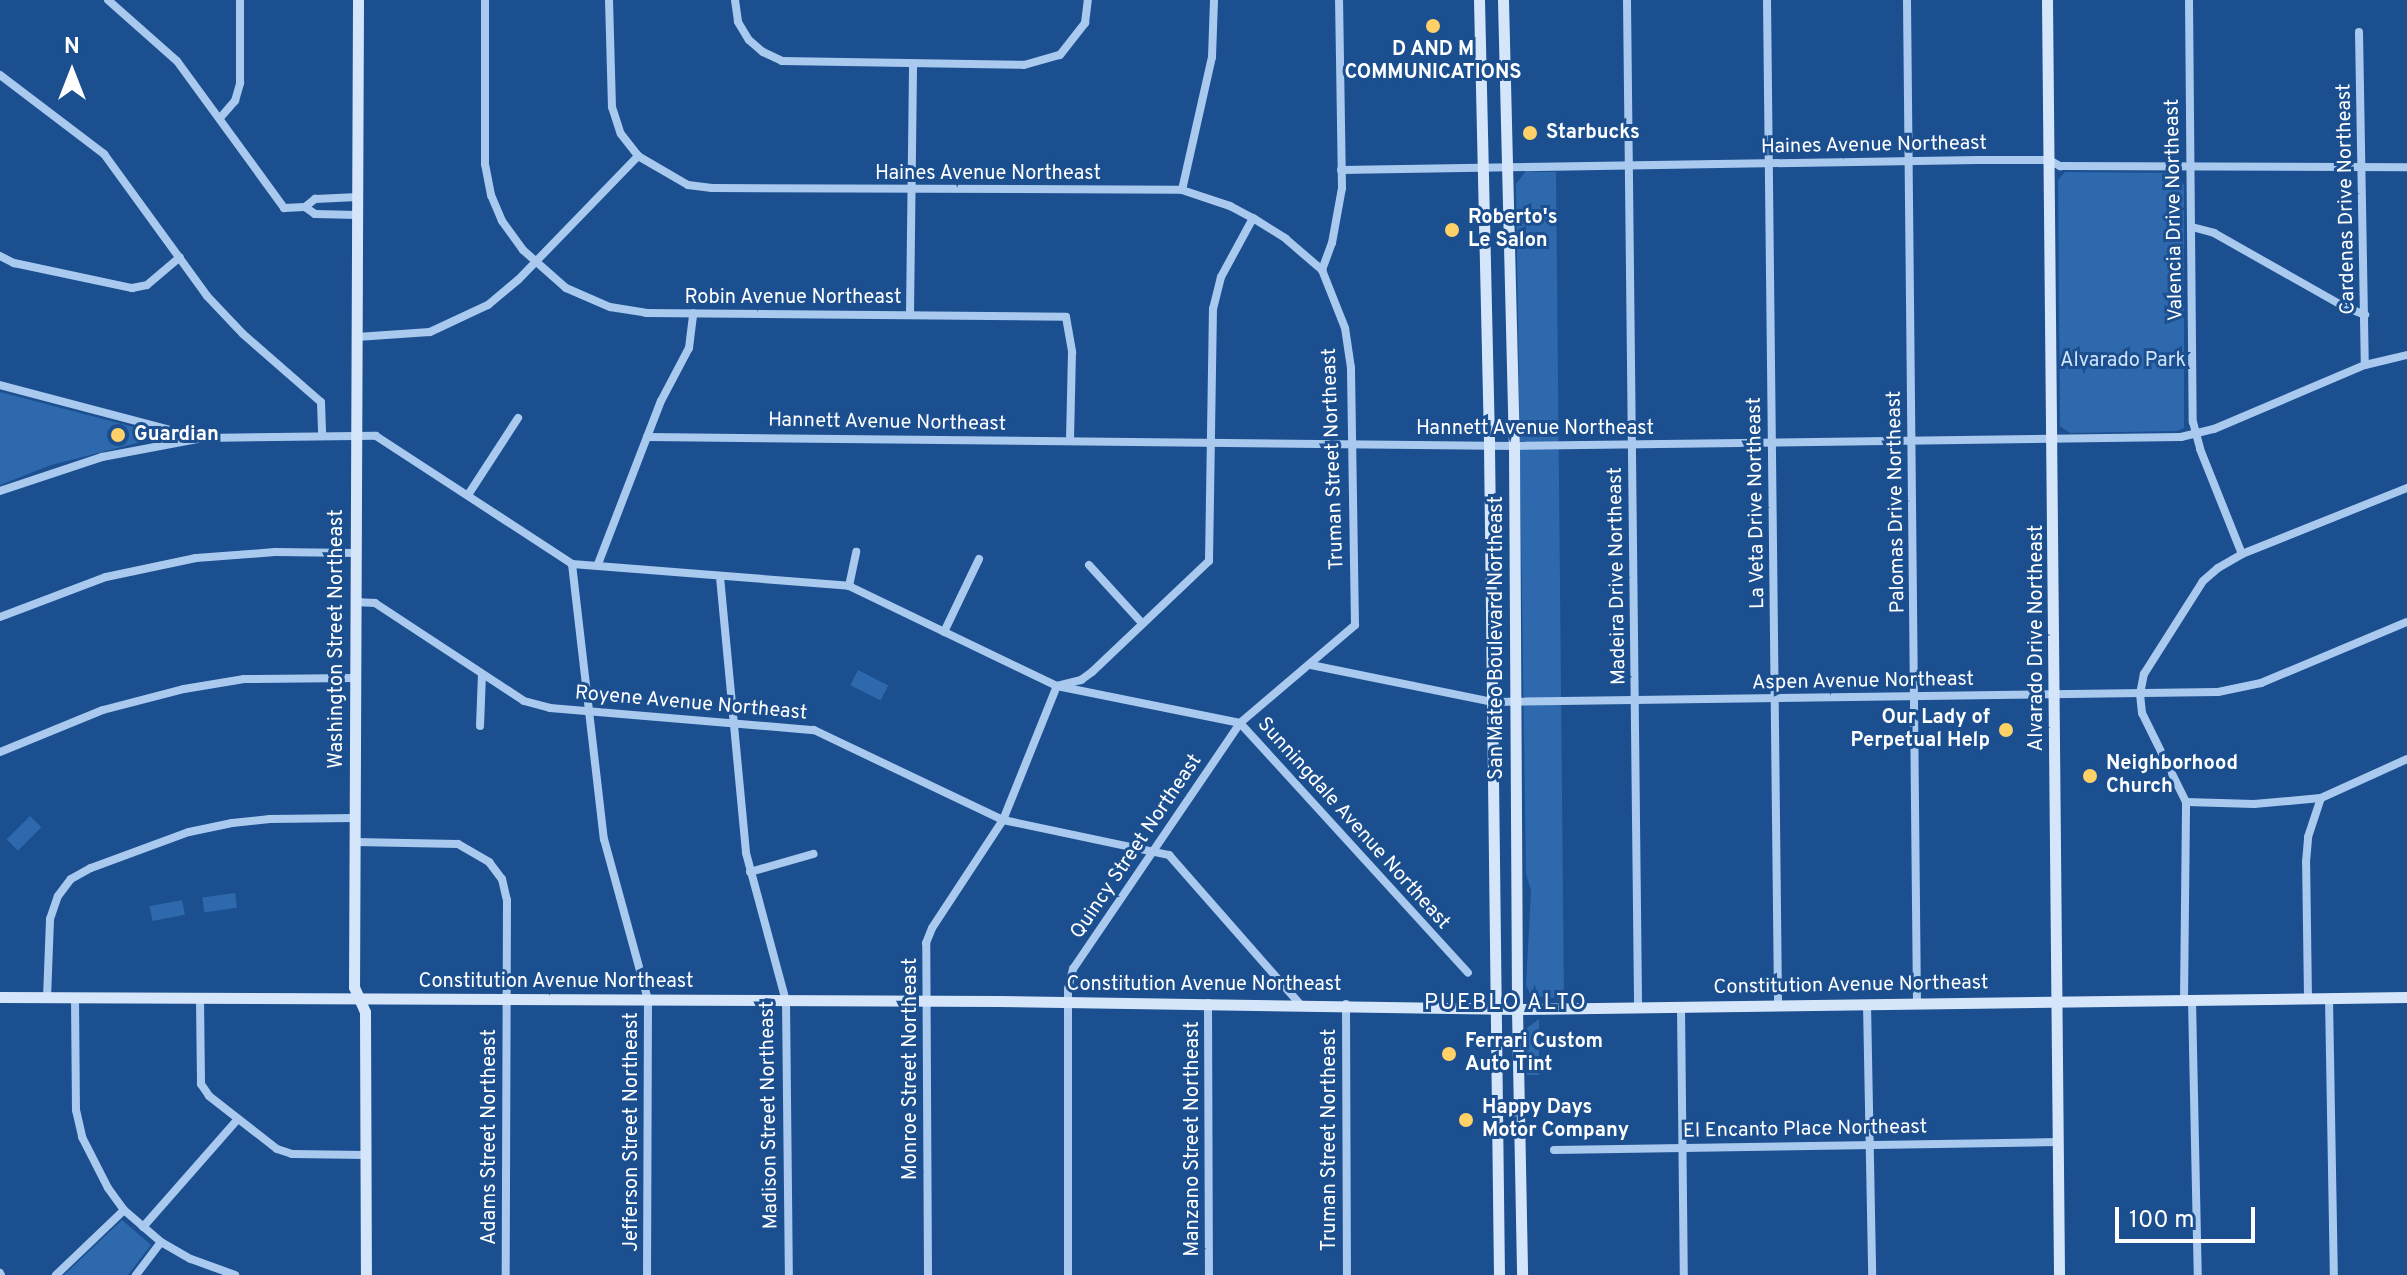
<!DOCTYPE html>
<style>
body{margin:0}
#map{position:relative;width:2407px;height:1275px;overflow:hidden;background:#1b4f8f;font-family:Overpass,sans-serif}
div>[style]{position:absolute}
[style*='--x']{left:calc(var(--x)*1px);top:calc(var(--y)*1px);width:calc(var(--w)*1px);rotate:calc(var(--a)*1deg)}
.green>*{inset:0;background:#2e69ad;transform-origin:0 0}
.street>*{height:8px;margin:-4px;padding:0 4px;transform-origin:4px;border-radius:4px;background:#a9c9ee}
.secondary>*{height:11px;margin:-5.5px;padding:0 5.5px;transform-origin:5.5px;border-radius:5.5px;background:#d6e6fa}
.dots>*{width:22px;height:22px;translate:-50% -50%;box-sizing:border-box;border:4px solid #1b4f8f;border-radius:50%}
span{translate:-50% -50%;white-space:nowrap;text-align:center;line-height:1.15;-webkit-text-stroke:6px #1b4f8f;paint-order:stroke}
.poi-label{font-size:20px;color:#fff;font-weight:700}
.left{translate:0 -50%;text-align:left}
.right{translate:-100% -50%;text-align:right}
.street-label{font-size:20px;color:#fff}
.park-label{font-size:20px;color:#cfe3fa}
.neighbourhood-label{font-size:22px;color:#fff;letter-spacing:2px}
.north{position:absolute;left:32px;top:32px;width:80px;height:80px;-webkit-text-stroke:6px #1b4f8f;paint-order:stroke;rotate:0deg;font-size:22px;font-weight:700;line-height:32px;text-align:center;color:#fff}
.north::after{content:'';display:block;margin:auto;width:28px;height:36px;background:#fff;clip-path:polygon(50% 0,100% 100%,50% 72%,0 100%)}
.scale{position:absolute;left:2115px;top:1207px;width:140px;height:36px;box-sizing:border-box;border:4px solid #fff;border-top:0;padding-left:10px;font-size:24px;line-height:28px;white-space:nowrap;color:#fff;-webkit-text-stroke:6px #1b4f8f;paint-order:stroke}
</style>
<div id="map">
<div class="green">
<i style="clip-path:polygon(1525px 172px,1556px 172px,1564px 999px,1531px 996px,1526px 985px,1531px 890px,1526px 874px,1516px 184px)"></i>
<i style="clip-path:polygon(2065px 172px,2172px 173px,2184px 185px,2184px 428px,2177px 431px,2070px 433px,2060px 426px,2058px 180px)"></i>
<i style="clip-path:polygon(0 392px,145px 430px,147px 438px,145px 441px,51px 465px,0 485px)"></i>
<i style="left:858px;top:670px;width:34px;height:17px;rotate:27deg"></i>
<i style="left:30px;top:816px;width:16px;height:33px;rotate:45deg"></i>
<i style="left:235px;top:893px;width:15px;height:33px;rotate:82deg"></i>
<i style="left:182px;top:900px;width:15px;height:33px;rotate:79deg"></i>
<i style="clip-path:polygon(1539px 1019px,1539px 1075px,1527px 1075px,1527px 1028px)"></i>
<i style="clip-path:polygon(122px 1220px,151px 1245px,128px 1275px,64px 1275px)"></i>
</div>
<div class="street">
<i style="--x:108;--y:0;--w:92;--a:41.5"></i>
<i style="--x:177;--y:61;--w:182;--a:53.9"></i>
<i style="--x:284;--y:208;--w:21;--a:-3"></i>
<i style="--x:305;--y:207;--w:13;--a:-39"></i>
<i style="--x:315;--y:199;--w:43;--a:-2.7"></i>
<i style="--x:485;--y:0;--w:164;--a:90"></i>
<i style="--x:485;--y:164;--w:32;--a:79"></i>
<i style="--x:491;--y:195;--w:28;--a:67"></i>
<i style="--x:502;--y:221;--w:36;--a:54"></i>
<i style="--x:523;--y:250;--w:57;--a:41.5"></i>
<i style="--x:566;--y:288;--w:48;--a:23.4"></i>
<i style="--x:610;--y:307;--w:36;--a:9"></i>
<i style="--x:646;--y:313;--w:420;--a:0.5"></i>
<i style="--x:1066;--y:317;--w:36;--a:80"></i>
<i style="--x:1072;--y:352;--w:89;--a:91.3"></i>
<i style="--x:609;--y:0;--w:107;--a:88.4"></i>
<i style="--x:612;--y:107;--w:28;--a:72"></i>
<i style="--x:621;--y:134;--w:28;--a:52"></i>
<i style="--x:638;--y:156;--w:58;--a:30.1"></i>
<i style="--x:688;--y:185;--w:24;--a:7"></i>
<i style="--x:712;--y:188;--w:470;--a:0.2"></i>
<i style="--x:1182;--y:190;--w:51;--a:18.4"></i>
<i style="--x:1230;--y:206;--w:26;--a:28"></i>
<i style="--x:1253;--y:218;--w:39;--a:32"></i>
<i style="--x:1286;--y:239;--w:48;--a:40.7"></i>
<i style="--x:735;--y:0;--w:22;--a:82"></i>
<i style="--x:738;--y:22;--w:21;--a:59"></i>
<i style="--x:749;--y:40;--w:18;--a:41"></i>
<i style="--x:763;--y:52;--w:21;--a:25"></i>
<i style="--x:782;--y:61;--w:242;--a:0.9"></i>
<i style="--x:1024;--y:65;--w:37;--a:-16"></i>
<i style="--x:1060;--y:55;--w:41;--a:-52"></i>
<i style="--x:1085;--y:23;--w:23;--a:-83"></i>
<i style="--x:1627;--y:0;--w:1007;--a:89.37"></i>
<i style="--x:1767;--y:0;--w:1005;--a:89.37"></i>
<i style="--x:1907;--y:0;--w:1004;--a:89.43"></i>
<i style="--x:2189;--y:0;--w:422;--a:89.5"></i>
<i style="--x:2193;--y:422;--w:28;--a:75"></i>
<i style="--x:2200;--y:449;--w:113;--a:68.2"></i>
<i style="--x:2359;--y:32;--w:333;--a:89"></i>
<i style="--x:0;--y:75;--w:131;--a:37.2"></i>
<i style="--x:104;--y:154;--w:175;--a:54"></i>
<i style="--x:207;--y:296;--w:52;--a:46.5"></i>
<i style="--x:243;--y:334;--w:103;--a:41.1"></i>
<i style="--x:321;--y:402;--w:34;--a:88"></i>
<i style="--x:220;--y:118;--w:23;--a:-49"></i>
<i style="--x:235;--y:101;--w:19;--a:-74"></i>
<i style="--x:240;--y:83;--w:83;--a:-90"></i>
<i style="--x:1341;--y:170;--w:637;--a:-0.9"></i>
<i style="--x:1978;--y:160;--w:71;--a:0"></i>
<i style="--x:2049;--y:160;--w:13;--a:29"></i>
<i style="--x:2060;--y:166;--w:347;--a:0.2"></i>
<i style="--x:1182;--y:190;--w:136;--a:-77.3"></i>
<i style="--x:1212;--y:57;--w:57;--a:-88"></i>
<i style="--x:305;--y:207;--w:12;--a:35"></i>
<i style="--x:315;--y:214;--w:42;--a:1.4"></i>
<i style="--x:2192;--y:227;--w:23;--a:15"></i>
<i style="--x:2214;--y:233;--w:148;--a:29.5"></i>
<i style="--x:2343;--y:306;--w:24;--a:22"></i>
<i style="--x:0;--y:256;--w:16;--a:27"></i>
<i style="--x:14;--y:263;--w:121;--a:12"></i>
<i style="--x:132;--y:288;--w:15;--a:-11"></i>
<i style="--x:147;--y:285;--w:43;--a:-40.3"></i>
<i style="--x:910;--y:314;--w:250;--a:-89.3"></i>
<i style="--x:357;--y:337;--w:73;--a:-3.9"></i>
<i style="--x:430;--y:332;--w:64;--a:-25"></i>
<i style="--x:488;--y:305;--w:39;--a:-40"></i>
<i style="--x:518;--y:280;--w:173;--a:-45.9"></i>
<i style="--x:0;--y:385;--w:208;--a:14.8"></i>
<i style="--x:201;--y:438;--w:175;--a:-0.7"></i>
<i style="--x:376;--y:436;--w:234;--a:33.1"></i>
<i style="--x:572;--y:564;--w:278;--a:4.5"></i>
<i style="--x:849;--y:586;--w:231;--a:25.7"></i>
<i style="--x:1057;--y:686;--w:187;--a:11.4"></i>
<i style="--x:1240;--y:723;--w:338;--a:47.6"></i>
<i style="--x:647;--y:437;--w:867;--a:0.59"></i>
<i style="--x:1514;--y:446;--w:667;--a:-0.77"></i>
<i style="--x:2181;--y:437;--w:34;--a:-14"></i>
<i style="--x:2214;--y:429;--w:164;--a:-23"></i>
<i style="--x:2365;--y:365;--w:43;--a:-13.4"></i>
<i style="--x:0;--y:491;--w:108;--a:-18.4"></i>
<i style="--x:102;--y:457;--w:97;--a:-10.7"></i>
<i style="--x:468;--y:495;--w:92;--a:-57"></i>
<i style="--x:572;--y:564;--w:277;--a:83.4"></i>
<i style="--x:604;--y:839;--w:167;--a:74.7"></i>
<i style="--x:648;--y:1000;--w:275;--a:90.2"></i>
<i style="--x:598;--y:564;--w:175;--a:-68.9"></i>
<i style="--x:661;--y:401;--w:60;--a:-62.2"></i>
<i style="--x:689;--y:348;--w:35;--a:-83"></i>
<i style="--x:1089;--y:565;--w:79;--a:47.6"></i>
<i style="--x:720;--y:577;--w:277;--a:84.6"></i>
<i style="--x:746;--y:853;--w:153;--a:74.9"></i>
<i style="--x:786;--y:1001;--w:274;--a:89.4"></i>
<i style="--x:849;--y:586;--w:35;--a:-78"></i>
<i style="--x:355;--y:602;--w:20;--a:3"></i>
<i style="--x:375;--y:603;--w:178;--a:33.3"></i>
<i style="--x:524;--y:701;--w:27;--a:15"></i>
<i style="--x:550;--y:708;--w:265;--a:4.8"></i>
<i style="--x:814;--y:730;--w:209;--a:25.5"></i>
<i style="--x:1003;--y:820;--w:170;--a:11.9"></i>
<i style="--x:1169;--y:855;--w:198;--a:48.7"></i>
<i style="--x:0;--y:617;--w:113;--a:-20.7"></i>
<i style="--x:106;--y:577;--w:92;--a:-11.9"></i>
<i style="--x:196;--y:558;--w:79;--a:-4.3"></i>
<i style="--x:275;--y:552;--w:79;--a:0.7"></i>
<i style="--x:944;--y:632;--w:81;--a:-64.4"></i>
<i style="--x:1311;--y:665;--w:186;--a:11.5"></i>
<i style="--x:1493;--y:702;--w:725;--a:-0.79"></i>
<i style="--x:2218;--y:692;--w:44;--a:-11.8"></i>
<i style="--x:2261;--y:683;--w:158;--a:-22.7"></i>
<i style="--x:480;--y:726;--w:51;--a:-87.8"></i>
<i style="--x:0;--y:752;--w:111;--a:-22.2"></i>
<i style="--x:103;--y:710;--w:84;--a:-14.5"></i>
<i style="--x:184;--y:689;--w:61;--a:-9.5"></i>
<i style="--x:244;--y:679;--w:111;--a:-0.5"></i>
<i style="--x:2186;--y:802;--w:68;--a:1.7"></i>
<i style="--x:2254;--y:804;--w:67;--a:-5.1"></i>
<i style="--x:2321;--y:798;--w:94;--a:-24.4"></i>
<i style="--x:355;--y:842;--w:103;--a:1.1"></i>
<i style="--x:458;--y:844;--w:36;--a:30"></i>
<i style="--x:489;--y:862;--w:21;--a:53"></i>
<i style="--x:502;--y:879;--w:22;--a:77"></i>
<i style="--x:507;--y:900;--w:375;--a:90.2"></i>
<i style="--x:750;--y:872;--w:66;--a:-15.9"></i>
<i style="--x:47;--y:998;--w:79;--a:-87.8"></i>
<i style="--x:50;--y:919;--w:24;--a:-71"></i>
<i style="--x:58;--y:896;--w:21;--a:-53"></i>
<i style="--x:71;--y:879;--w:23;--a:-29"></i>
<i style="--x:91;--y:868;--w:104;--a:-20.2"></i>
<i style="--x:189;--y:832;--w:44;--a:-11.8"></i>
<i style="--x:232;--y:823;--w:38;--a:-6"></i>
<i style="--x:270;--y:819;--w:85;--a:-0.7"></i>
<i style="--x:75;--y:998;--w:112;--a:89.5"></i>
<i style="--x:76;--y:1110;--w:28;--a:77"></i>
<i style="--x:82;--y:1137;--w:57;--a:63"></i>
<i style="--x:108;--y:1188;--w:27;--a:54"></i>
<i style="--x:124;--y:1210;--w:49;--a:40.9"></i>
<i style="--x:161;--y:1242;--w:34;--a:30"></i>
<i style="--x:191;--y:1259;--w:47;--a:20"></i>
<i style="--x:2308;--y:998;--w:136;--a:-90.8"></i>
<i style="--x:2306;--y:862;--w:25;--a:-85"></i>
<i style="--x:2308;--y:837;--w:41;--a:-71.6"></i>
<i style="--x:2329;--y:998;--w:277;--a:89"></i>
<i style="--x:200;--y:1000;--w:84;--a:89.3"></i>
<i style="--x:201;--y:1084;--w:14;--a:56"></i>
<i style="--x:209;--y:1096;--w:86;--a:37.9"></i>
<i style="--x:277;--y:1149;--w:16;--a:18"></i>
<i style="--x:292;--y:1154;--w:74;--a:0.8"></i>
<i style="--x:2184;--y:1000;--w:198;--a:-89.4"></i>
<i style="--x:2186;--y:802;--w:99;--a:-116.3"></i>
<i style="--x:2142;--y:713;--w:19;--a:-96"></i>
<i style="--x:2140;--y:694;--w:20;--a:-79"></i>
<i style="--x:2144;--y:674;--w:110;--a:-57.6"></i>
<i style="--x:2203;--y:581;--w:20;--a:-41"></i>
<i style="--x:2218;--y:568;--w:28;--a:-30"></i>
<i style="--x:2242;--y:554;--w:178;--a:-21.8"></i>
<i style="--x:2192;--y:1000;--w:275;--a:88.8"></i>
<i style="--x:1208;--y:1003;--w:272;--a:89.8"></i>
<i style="--x:1346;--y:1004;--w:271;--a:89.8"></i>
<i style="--x:1867;--y:1004;--w:271;--a:88.9"></i>
<i style="--x:1681;--y:1007;--w:268;--a:89.4"></i>
<i style="--x:1554;--y:1150;--w:503;--a:-0.91"></i>
<i style="--x:143;--y:1227;--w:142;--a:-48.7"></i>
<i style="--x:0;--y:1273;--w:2;--a:63"></i>
<i style="--x:56;--y:1275;--w:94;--a:-43.7"></i>
<i style="--x:136;--y:1275;--w:41;--a:-52.9"></i>
<i style="--x:928;--y:1275;--w:332;--a:-90.3"></i>
<i style="--x:926;--y:943;--w:16;--a:-68"></i>
<i style="--x:932;--y:928;--w:129;--a:-56.7"></i>
<i style="--x:1003;--y:820;--w:144;--a:-68.1"></i>
<i style="--x:1057;--y:686;--w:25;--a:-14"></i>
<i style="--x:1081;--y:680;--w:14;--a:-36"></i>
<i style="--x:1092;--y:672;--w:161;--a:-43.5"></i>
<i style="--x:1209;--y:561;--w:252;--a:-89.1"></i>
<i style="--x:1213;--y:309;--w:33;--a:-76"></i>
<i style="--x:1221;--y:277;--w:67;--a:-61.5"></i>
<i style="--x:1068;--y:1275;--w:286;--a:-90"></i>
<i style="--x:1068;--y:989;--w:21;--a:-76"></i>
<i style="--x:1073;--y:969;--w:297;--a:-55.8"></i>
<i style="--x:1240;--y:723;--w:151;--a:-40.4"></i>
<i style="--x:1355;--y:625;--w:257;--a:-90.9"></i>
<i style="--x:1351;--y:368;--w:40;--a:-98.5"></i>
<i style="--x:1345;--y:328;--w:62;--a:-111.6"></i>
<i style="--x:1322;--y:270;--w:29;--a:-70"></i>
<i style="--x:1332;--y:243;--w:56;--a:-79.7"></i>
<i style="--x:1342;--y:188;--w:188;--a:-90.9"></i>
</div>
<div class="secondary">
<i style="--x:358;--y:0;--w:987;--a:90.23"></i>
<i style="--x:354;--y:987;--w:27;--a:66"></i>
<i style="--x:365;--y:1012;--w:263;--a:89.8"></i>
<i style="--x:1479;--y:0;--w:446;--a:88.7"></i>
<i style="--x:1489;--y:446;--w:829;--a:89.31"></i>
<i style="--x:1503;--y:0;--w:446;--a:88.6"></i>
<i style="--x:1514;--y:446;--w:563;--a:89.69"></i>
<i style="--x:1517;--y:1009;--w:266;--a:88.9"></i>
<i style="--x:2047;--y:0;--w:1275;--a:89.46"></i>
<i style="--x:0;--y:997;--w:999;--a:0.23"></i>
<i style="--x:999;--y:1001;--w:518;--a:0.88"></i>
<i style="--x:1517;--y:1009;--w:890;--a:-0.77"></i>
</div>
<div class="dots">
<i style="left:1433px;top:26px;background:#ffd166"></i>
<i style="left:1530px;top:133px;background:#ffd166"></i>
<i style="left:1452px;top:230px;background:#ffd166"></i>
<i style="left:118px;top:435px;background:#ffd166"></i>
<i style="left:2006px;top:730px;background:#ffd166"></i>
<i style="left:2090px;top:776px;background:#ffd166"></i>
<i style="left:1449px;top:1054px;background:#ffd166"></i>
<i style="left:1466px;top:1120px;background:#ffd166"></i>
</div>
<div class="poi-label">
<span style="left:1433px;top:62px">D AND M<br>COMMUNICATIONS</span>
<span class="left" style="left:1546px;top:133px">Starbucks</span>
<span class="left" style="left:1468px;top:230px">Roberto's<br>Le Salon</span>
<span class="left" style="left:134px;top:435px">Guardian</span>
<span class="right" style="left:1990px;top:730px">Our Lady of<br>Perpetual Help</span>
<span class="left" style="left:2106px;top:776px">Neighborhood<br>Church</span>
<span class="left" style="left:1465px;top:1054px">Ferrari Custom<br>Auto Tint</span>
<span class="left" style="left:1482px;top:1120px">Happy Days<br>Motor Company</span>
</div>
<div class="street-label">
<span style="left:1874px;top:146px;rotate:-1deg">Haines Avenue Northeast</span>
<span style="left:988px;top:174px">Haines Avenue Northeast</span>
<span style="left:2347px;top:199px;rotate:-91deg">Cardenas Drive Northeast</span>
<span style="left:2175px;top:210px;rotate:-91deg">Valencia Drive Northeast</span>
<span style="left:793px;top:298px">Robin Avenue Northeast</span>
<span style="left:887px;top:423px;rotate:1deg">Hannett Avenue Northeast</span>
<span style="left:1535px;top:429px">Hannett Avenue Northeast</span>
<span style="left:1334px;top:459px;rotate:-92deg">Truman Street Northeast</span>
<span style="left:1897px;top:502px;rotate:-91deg">Palomas Drive Northeast</span>
<span style="left:1757px;top:503px;rotate:-91deg">La Veta Drive Northeast</span>
<span style="left:1618px;top:576px;rotate:-91deg">Madeira Drive Northeast</span>
<span style="left:1497px;top:638px;rotate:-90deg">San Mateo Boulevard Northeast</span>
<span style="left:2037px;top:638px;rotate:-90deg">Alvarado Drive Northeast</span>
<span style="left:337px;top:639px;rotate:-90deg">Washington Street Northeast</span>
<span style="left:1863px;top:682px;rotate:-1deg">Aspen Avenue Northeast</span>
<span style="left:691px;top:704px;rotate:5deg">Royene Avenue Northeast</span>
<span style="left:1353px;top:824px;rotate:48deg">Sunningdale Avenue Northeast</span>
<span style="left:1137px;top:847px;rotate:-56deg">Quincy Street Northeast</span>
<span style="left:556px;top:982px">Constitution Avenue Northeast</span>
<span style="left:1204px;top:985px">Constitution Avenue Northeast</span>
<span style="left:1851px;top:986px;rotate:-1deg">Constitution Avenue Northeast</span>
<span style="left:911px;top:1069px;rotate:-90deg">Monroe Street Northeast</span>
<span style="left:770px;top:1115px;rotate:-91deg">Madison Street Northeast</span>
<span style="left:1805px;top:1130px;rotate:-1deg">El Encanto Place Northeast</span>
<span style="left:632px;top:1132px;rotate:-90deg">Jefferson Street Northeast</span>
<span style="left:490px;top:1137px;rotate:-90deg">Adams Street Northeast</span>
<span style="left:1193px;top:1139px;rotate:-90deg">Manzano Street Northeast</span>
<span style="left:1330px;top:1140px;rotate:-90deg">Truman Street Northeast</span>
</div>
<div class="park-label">
<span style="left:2123px;top:361px">Alvarado Park</span>
</div>
<div class="neighbourhood-label">
<span style="left:1506px;top:1004px">PUEBLO ALTO</span>
</div>
<div class="north">N</div>
<div class="scale">100 m</div>
</div>
